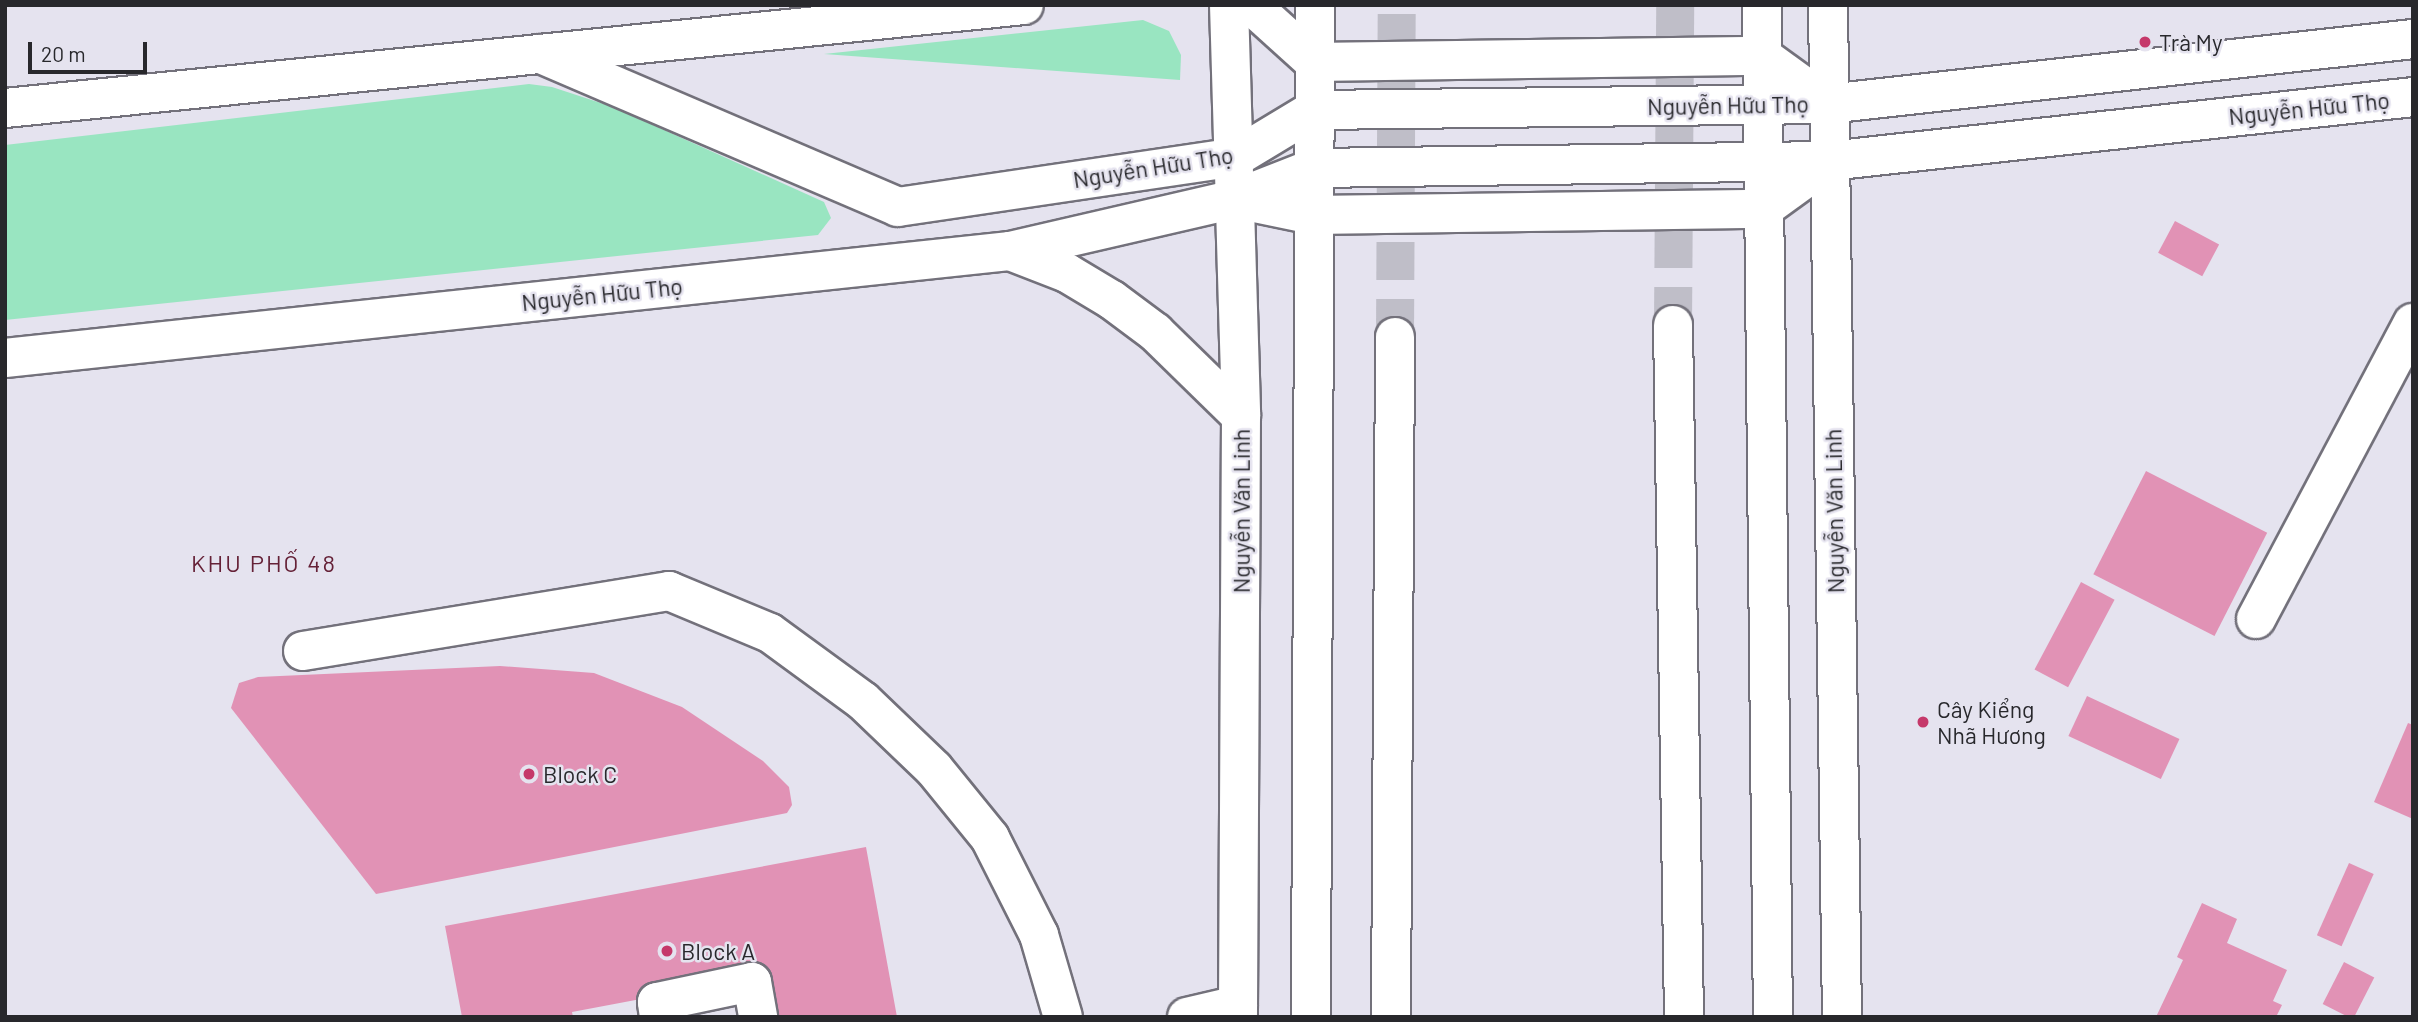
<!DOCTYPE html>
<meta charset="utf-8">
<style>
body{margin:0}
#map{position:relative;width:2418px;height:1022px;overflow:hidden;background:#e5e3ef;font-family:Barlow,sans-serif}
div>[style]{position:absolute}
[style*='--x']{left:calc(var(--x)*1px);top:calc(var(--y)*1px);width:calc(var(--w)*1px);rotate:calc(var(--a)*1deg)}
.green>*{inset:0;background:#99e5c1}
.building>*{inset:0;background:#e192b5;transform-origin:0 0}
.highway-tunnel>*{height:38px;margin-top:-19px;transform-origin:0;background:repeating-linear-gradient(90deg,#bfbec8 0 38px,transparent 0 57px)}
.roads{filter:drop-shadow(2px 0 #73717b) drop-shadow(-2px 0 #73717b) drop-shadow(0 2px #73717b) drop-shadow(0 -2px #73717b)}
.minor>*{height:38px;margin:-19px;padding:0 19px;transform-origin:19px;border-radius:19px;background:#fff}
.major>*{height:38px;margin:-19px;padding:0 19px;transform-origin:19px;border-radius:19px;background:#fff}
.highway>*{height:38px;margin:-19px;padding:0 19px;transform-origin:19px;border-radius:19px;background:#fff}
.dots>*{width:19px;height:19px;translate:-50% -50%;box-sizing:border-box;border:4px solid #e5e3ef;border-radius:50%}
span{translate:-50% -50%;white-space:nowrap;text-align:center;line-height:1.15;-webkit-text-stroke:5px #e5e3ef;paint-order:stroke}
.poi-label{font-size:23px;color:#28282c}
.left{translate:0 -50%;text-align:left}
.street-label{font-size:23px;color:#28282c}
.neighbourhood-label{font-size:24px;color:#652137;letter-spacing:2px}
.frame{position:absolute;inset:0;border:7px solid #28282c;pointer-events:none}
.scale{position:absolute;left:28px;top:42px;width:119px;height:32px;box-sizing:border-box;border:4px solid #28282c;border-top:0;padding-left:9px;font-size:21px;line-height:24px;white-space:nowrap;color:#28282c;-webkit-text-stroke:5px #e5e3ef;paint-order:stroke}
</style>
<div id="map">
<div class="green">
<i style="clip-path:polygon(1143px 20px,1169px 31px,1181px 55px,1180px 80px,824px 54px)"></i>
<i style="clip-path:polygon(529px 84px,552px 87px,613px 107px,824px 202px,831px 218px,818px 235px,5px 320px,5px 145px)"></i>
</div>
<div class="building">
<i style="left:2175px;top:221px;width:50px;height:36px;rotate:28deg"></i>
<i style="left:2146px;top:471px;width:136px;height:116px;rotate:27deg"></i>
<i style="left:2081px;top:582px;width:38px;height:99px;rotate:28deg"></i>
<i style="clip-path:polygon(500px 666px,594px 673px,682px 707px,763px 761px,789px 787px,792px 805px,787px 813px,376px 894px,231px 708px,239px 683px,258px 677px)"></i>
<i style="left:2087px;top:696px;width:102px;height:44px;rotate:25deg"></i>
<i style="clip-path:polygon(2408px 723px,2413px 725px,2413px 819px,2374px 802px)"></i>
<i style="clip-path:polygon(866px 847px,897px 1017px,776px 1017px,768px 975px,572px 1012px,573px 1017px,462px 1017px,445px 926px)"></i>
<i style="left:2349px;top:863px;width:27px;height:79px;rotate:24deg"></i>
<i style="clip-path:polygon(2202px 903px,2237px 919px,2227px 943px,2287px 970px,2273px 1001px,2282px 1005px,2276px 1017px,2156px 1017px,2183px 960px,2177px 957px)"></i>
<i style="left:2344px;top:962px;width:34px;height:47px;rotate:27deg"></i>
</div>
<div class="highway-tunnel">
<i style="--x:1673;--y:325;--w:320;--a:-89.6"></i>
<i style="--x:1395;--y:337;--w:332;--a:-89.7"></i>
</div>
<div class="roads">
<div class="minor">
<i style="--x:2256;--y:619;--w:335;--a:-62.1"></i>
<i style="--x:303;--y:651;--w:371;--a:-9.3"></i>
<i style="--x:669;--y:591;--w:109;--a:22.6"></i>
<i style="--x:770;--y:633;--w:115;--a:36.2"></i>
<i style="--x:863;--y:701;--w:98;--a:43.8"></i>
<i style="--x:934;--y:769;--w:89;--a:50.9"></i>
<i style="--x:990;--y:838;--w:109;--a:63.2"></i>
<i style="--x:1039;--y:935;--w:85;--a:73.7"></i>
<i style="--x:659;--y:1017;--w:15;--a:-98"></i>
<i style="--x:657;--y:1002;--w:97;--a:-11.9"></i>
<i style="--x:752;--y:982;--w:36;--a:80"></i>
<i style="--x:1187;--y:1017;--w:52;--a:-13.2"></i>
</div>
<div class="major">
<i style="--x:1229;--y:5;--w:411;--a:88.3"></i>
<i style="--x:1241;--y:416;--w:601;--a:90.29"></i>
<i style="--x:1251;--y:5;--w:85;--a:42.1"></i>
<i style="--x:1314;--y:62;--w:448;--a:-0.8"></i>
<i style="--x:1762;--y:56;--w:82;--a:36"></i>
<i style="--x:1828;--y:5;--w:1012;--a:89.21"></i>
<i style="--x:541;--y:54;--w:388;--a:23.2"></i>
<i style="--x:898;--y:207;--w:342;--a:-8.4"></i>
<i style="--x:1236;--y:157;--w:91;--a:-31.1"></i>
<i style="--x:1314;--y:110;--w:514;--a:-0.67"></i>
<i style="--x:1828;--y:104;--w:589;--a:-6.34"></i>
<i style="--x:5;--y:108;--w:1024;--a:-5.77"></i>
<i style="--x:1235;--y:199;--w:80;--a:11.6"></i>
<i style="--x:1313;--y:215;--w:450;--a:-0.8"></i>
<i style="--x:1763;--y:209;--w:82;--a:-36"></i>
<i style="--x:1010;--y:251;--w:61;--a:21.1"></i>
<i style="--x:1067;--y:273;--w:52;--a:31"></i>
<i style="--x:1112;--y:300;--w:54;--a:36.7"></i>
<i style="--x:1155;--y:332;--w:120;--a:44.3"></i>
<i style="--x:5;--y:358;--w:1011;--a:-6.08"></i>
<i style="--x:1010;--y:251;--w:231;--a:-13"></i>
<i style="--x:1235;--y:199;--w:85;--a:-21.4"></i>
<i style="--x:1314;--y:168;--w:515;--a:-0.78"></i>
<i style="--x:1829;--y:161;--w:587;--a:-6.25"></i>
</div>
<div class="highway">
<i style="--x:1762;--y:5;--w:1012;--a:89.38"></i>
<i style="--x:1673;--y:325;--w:692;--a:89.09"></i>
<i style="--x:1311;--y:1017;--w:1012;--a:-89.77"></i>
<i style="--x:1391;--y:1017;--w:680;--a:-89.66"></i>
</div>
</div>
<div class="dots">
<i style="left:2145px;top:42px;background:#c5386a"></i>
<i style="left:1923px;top:722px;background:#c5386a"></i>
<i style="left:529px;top:774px;background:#c5386a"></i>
<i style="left:667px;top:951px;background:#c5386a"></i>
</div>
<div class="poi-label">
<span class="left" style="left:2159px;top:42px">Trà My</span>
<span class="left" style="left:1937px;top:722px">Cây Kiểng<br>Nhã Hương</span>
<span class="left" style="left:543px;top:774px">Block C</span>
<span class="left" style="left:681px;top:951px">Block A</span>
</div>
<div class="street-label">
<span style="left:1728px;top:105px;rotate:-1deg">Nguyễn Hữu Thọ</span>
<span style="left:2309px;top:108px;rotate:-6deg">Nguyễn Hữu Thọ</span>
<span style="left:1153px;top:167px;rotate:-9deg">Nguyễn Hữu Thọ</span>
<span style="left:602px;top:294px;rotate:-6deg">Nguyễn Hữu Thọ</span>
<span style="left:1241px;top:511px;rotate:-90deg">Nguyễn Văn Linh</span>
<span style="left:1834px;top:511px;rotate:-91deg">Nguyễn Văn Linh</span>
</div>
<div class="neighbourhood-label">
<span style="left:264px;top:563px">KHU PHỐ 48</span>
</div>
<div class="frame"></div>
<div class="scale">20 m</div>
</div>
